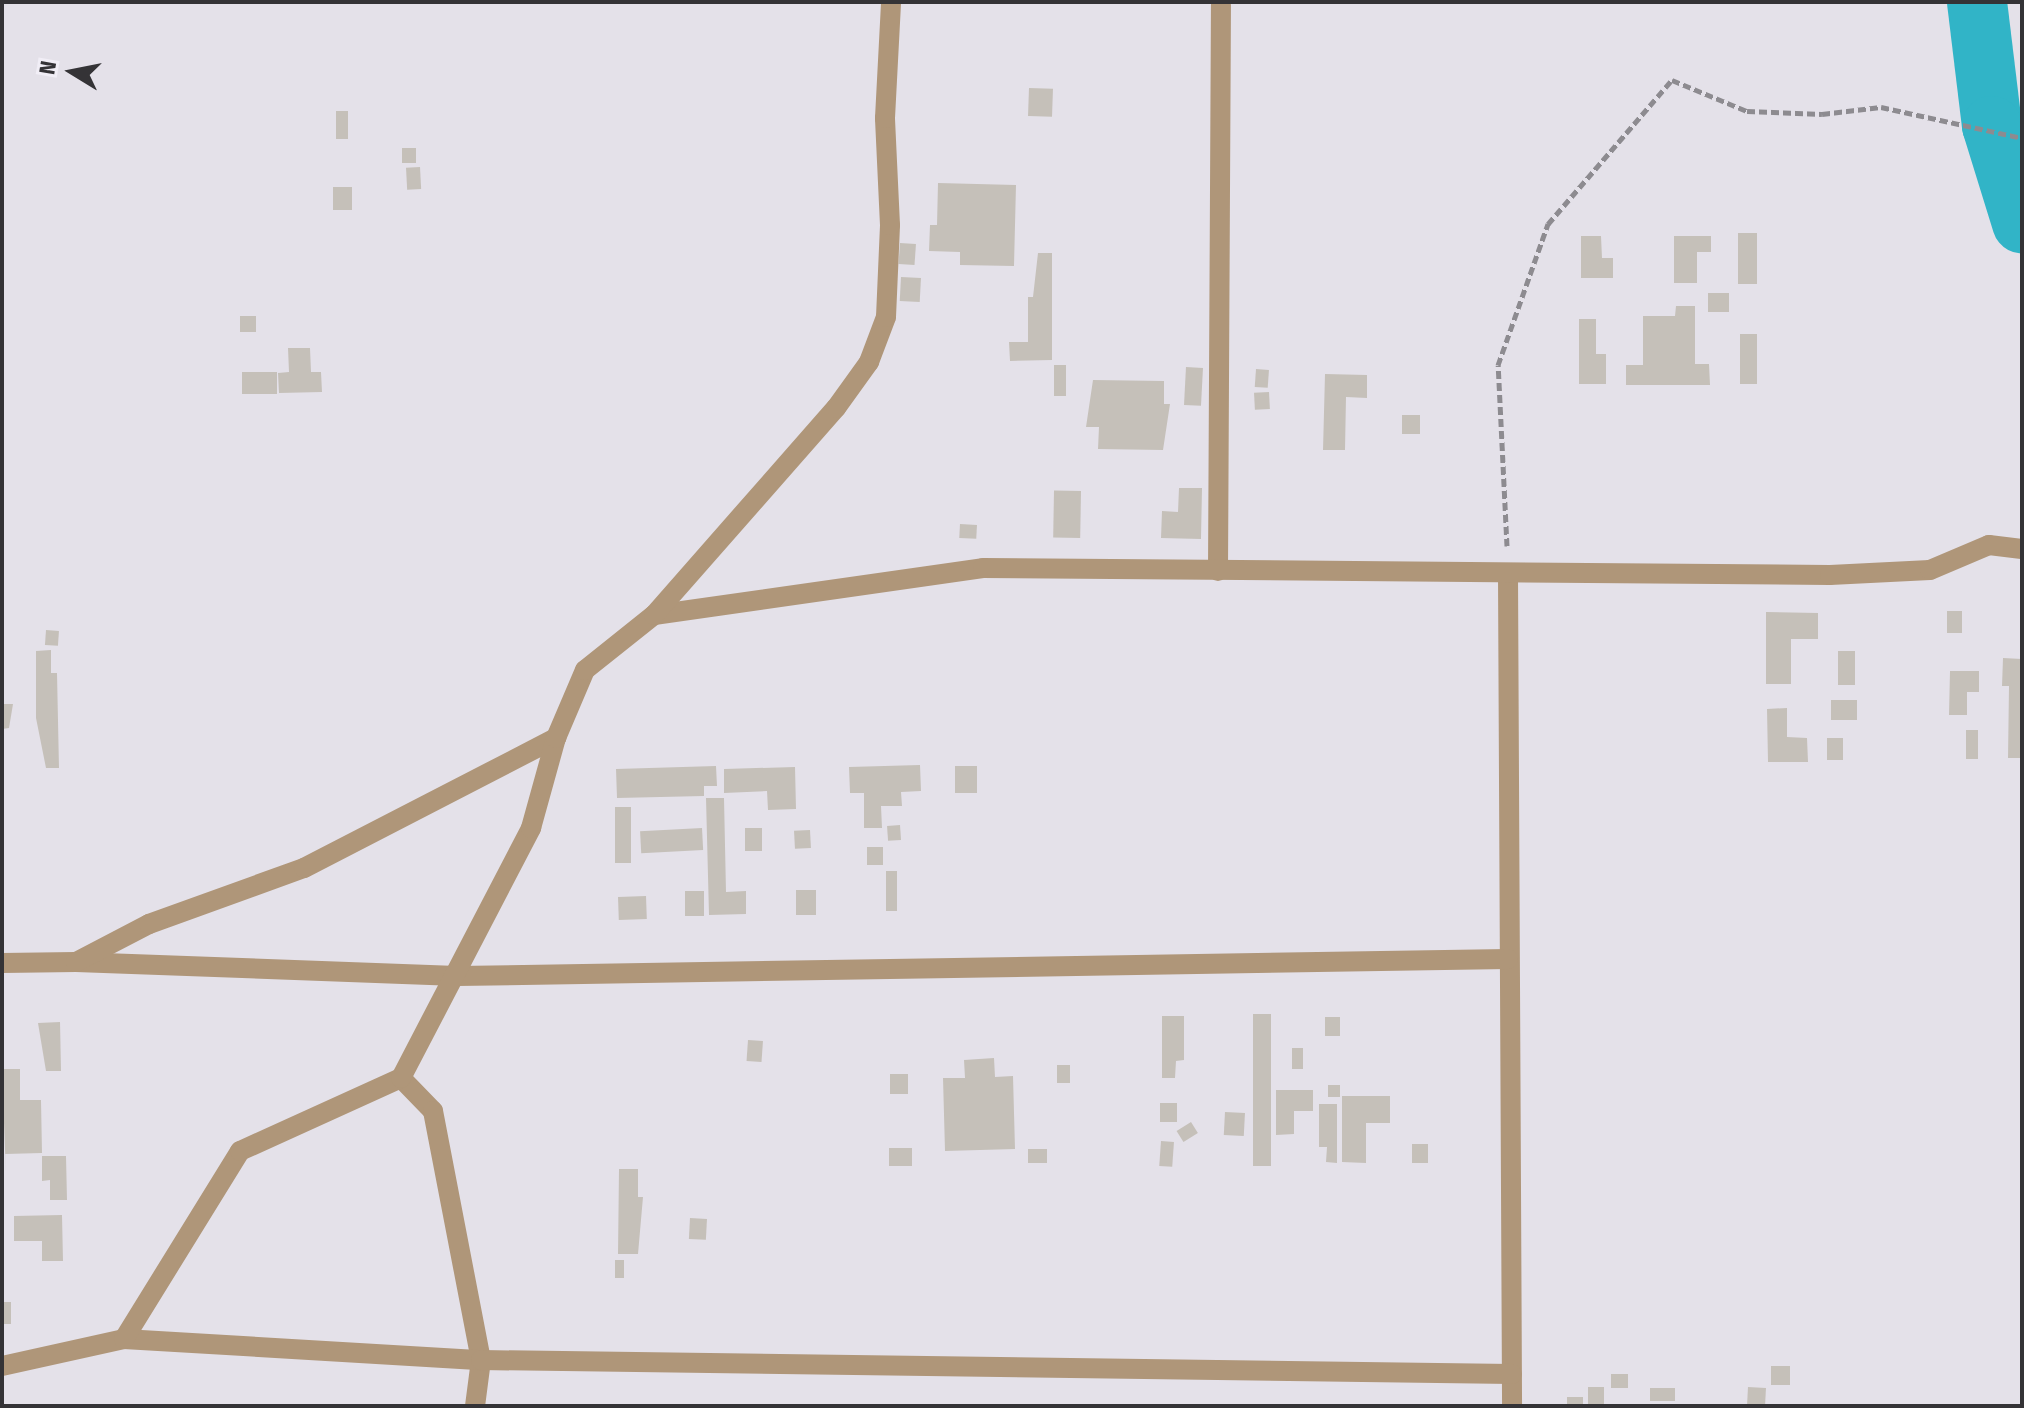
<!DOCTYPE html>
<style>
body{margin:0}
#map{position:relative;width:2024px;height:1408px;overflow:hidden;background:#e4e1e9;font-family:"Fira Sans Condensed",sans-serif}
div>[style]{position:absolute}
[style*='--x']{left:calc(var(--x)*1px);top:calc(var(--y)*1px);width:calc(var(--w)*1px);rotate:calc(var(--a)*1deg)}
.river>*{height:60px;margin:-30px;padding:0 30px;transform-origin:30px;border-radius:30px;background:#31b4c7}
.building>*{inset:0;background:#c5c0b9;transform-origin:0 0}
.path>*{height:5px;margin-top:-2.5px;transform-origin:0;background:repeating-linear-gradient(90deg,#8d8b90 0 8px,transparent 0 12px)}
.street>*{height:20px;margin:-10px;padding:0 10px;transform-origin:10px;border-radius:10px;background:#af9679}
span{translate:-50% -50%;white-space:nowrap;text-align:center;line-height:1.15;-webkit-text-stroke:6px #f1eef6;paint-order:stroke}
.frame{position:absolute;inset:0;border:4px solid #343336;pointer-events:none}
.north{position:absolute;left:32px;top:32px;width:80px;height:80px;-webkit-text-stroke:6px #f1eef6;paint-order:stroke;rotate:280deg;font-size:22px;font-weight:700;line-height:32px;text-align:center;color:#343336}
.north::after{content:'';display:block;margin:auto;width:28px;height:36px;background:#343336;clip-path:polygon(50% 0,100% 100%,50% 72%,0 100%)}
</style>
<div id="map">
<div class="river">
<i style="--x:1977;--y:2;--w:125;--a:83.1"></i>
<i style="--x:1992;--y:126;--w:102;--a:72.8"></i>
</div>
<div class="building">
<i style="left:1029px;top:88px;width:24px;height:28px;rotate:2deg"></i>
<i style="left:348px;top:111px;width:28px;height:12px;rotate:90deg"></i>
<i style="left:416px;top:148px;width:15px;height:14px;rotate:90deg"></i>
<i style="left:420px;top:167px;width:22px;height:14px;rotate:87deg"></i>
<i style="clip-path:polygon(938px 183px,1016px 185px,1014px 266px,960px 265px,960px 252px,929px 251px,930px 225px,937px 225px)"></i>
<i style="left:333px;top:187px;width:19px;height:23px"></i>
<i style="left:1738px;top:233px;width:19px;height:51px"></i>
<i style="clip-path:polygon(1581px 236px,1601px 236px,1602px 258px,1613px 258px,1613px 278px,1581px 278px)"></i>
<i style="clip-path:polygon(1674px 236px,1711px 236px,1711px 252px,1697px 252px,1697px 283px,1674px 283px)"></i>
<i style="left:900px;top:243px;width:16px;height:21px;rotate:4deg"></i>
<i style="clip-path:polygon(1038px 253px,1052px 253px,1052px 360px,1010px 361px,1009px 342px,1028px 342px,1028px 297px,1033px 297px)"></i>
<i style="left:901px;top:277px;width:20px;height:24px;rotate:3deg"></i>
<i style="left:1708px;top:293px;width:21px;height:19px"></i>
<i style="clip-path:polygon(1676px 306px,1695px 306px,1695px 364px,1709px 364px,1710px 385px,1626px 385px,1626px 365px,1643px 365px,1643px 316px,1675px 316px)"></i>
<i style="left:240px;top:316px;width:16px;height:16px"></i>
<i style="clip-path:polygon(1579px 319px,1596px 319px,1596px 354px,1606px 354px,1606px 384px,1579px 384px)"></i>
<i style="left:1757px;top:334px;width:50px;height:17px;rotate:90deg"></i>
<i style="clip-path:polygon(288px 348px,310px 348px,311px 372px,321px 372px,322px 392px,279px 393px,278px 373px,289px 372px)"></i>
<i style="left:1054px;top:365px;width:12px;height:31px"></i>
<i style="left:1186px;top:367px;width:17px;height:38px;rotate:3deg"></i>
<i style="left:1256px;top:369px;width:13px;height:18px;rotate:4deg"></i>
<i style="left:242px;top:372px;width:35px;height:22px"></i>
<i style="clip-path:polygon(1325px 374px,1367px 375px,1367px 398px,1346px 397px,1345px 450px,1323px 450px)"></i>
<i style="clip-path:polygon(1093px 380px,1164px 381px,1164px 404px,1170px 404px,1163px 450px,1098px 449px,1099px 427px,1086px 427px)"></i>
<i style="left:1269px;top:392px;width:17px;height:15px;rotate:87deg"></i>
<i style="left:1402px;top:415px;width:18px;height:19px"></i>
<i style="clip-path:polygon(1179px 488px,1202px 488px,1201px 539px,1161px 538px,1162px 511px,1178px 512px)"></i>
<i style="left:1081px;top:491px;width:47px;height:27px;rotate:91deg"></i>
<i style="left:960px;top:524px;width:17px;height:14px;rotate:3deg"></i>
<i style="left:1947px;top:611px;width:15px;height:22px"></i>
<i style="clip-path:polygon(1766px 612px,1818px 613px,1818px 639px,1791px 639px,1791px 684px,1766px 684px)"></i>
<i style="left:46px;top:630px;width:13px;height:15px;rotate:4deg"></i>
<i style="clip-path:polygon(51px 650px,51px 673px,57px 673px,59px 768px,46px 768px,36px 718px,36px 651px)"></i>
<i style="left:1838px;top:651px;width:17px;height:34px"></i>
<i style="clip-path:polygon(2003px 658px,2022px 659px,2022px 758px,2008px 758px,2009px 686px,2002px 686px)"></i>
<i style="clip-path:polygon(1950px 671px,1979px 671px,1979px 692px,1967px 692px,1967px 715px,1949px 715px)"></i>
<i style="left:1831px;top:700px;width:26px;height:20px"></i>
<i style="clip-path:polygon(2px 704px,13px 704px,9px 728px,2px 729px)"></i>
<i style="clip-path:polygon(1787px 708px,1787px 737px,1807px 738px,1808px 762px,1768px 762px,1767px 709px)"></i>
<i style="left:1966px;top:730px;width:12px;height:29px"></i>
<i style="left:1827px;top:738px;width:16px;height:22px"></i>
<i style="clip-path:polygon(920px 765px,921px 791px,901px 792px,902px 806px,881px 806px,882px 828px,864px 828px,864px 793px,850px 793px,849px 767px)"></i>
<i style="clip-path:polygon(716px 766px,717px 786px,704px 786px,704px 796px,617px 798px,616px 769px)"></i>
<i style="left:977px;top:766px;width:27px;height:22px;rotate:90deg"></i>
<i style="clip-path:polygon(795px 767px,796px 809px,768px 810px,767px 791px,724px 793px,724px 769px)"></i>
<i style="clip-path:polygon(706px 798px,724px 798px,726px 892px,746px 891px,746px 914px,709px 915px)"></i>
<i style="left:615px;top:807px;width:16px;height:56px"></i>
<i style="left:900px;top:825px;width:15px;height:13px;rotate:86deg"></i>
<i style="left:702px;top:828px;width:22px;height:62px;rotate:87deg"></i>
<i style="left:745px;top:828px;width:17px;height:23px"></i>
<i style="left:810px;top:830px;width:18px;height:16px;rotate:87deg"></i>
<i style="left:883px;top:847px;width:18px;height:16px;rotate:90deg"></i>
<i style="left:886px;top:871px;width:11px;height:40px"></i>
<i style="left:816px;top:890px;width:25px;height:20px;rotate:90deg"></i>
<i style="left:704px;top:891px;width:25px;height:19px;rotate:90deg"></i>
<i style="left:646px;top:896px;width:23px;height:28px;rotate:88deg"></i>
<i style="left:1271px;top:1014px;width:152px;height:18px;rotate:90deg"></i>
<i style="clip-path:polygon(1162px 1016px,1184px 1016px,1184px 1060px,1176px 1061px,1175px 1078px,1162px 1078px)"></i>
<i style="left:1325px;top:1017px;width:15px;height:19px"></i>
<i style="clip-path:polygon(60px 1022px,61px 1071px,46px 1071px,38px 1023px)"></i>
<i style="left:748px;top:1040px;width:15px;height:21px;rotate:4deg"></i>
<i style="left:1292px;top:1048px;width:11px;height:21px"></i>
<i style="clip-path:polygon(994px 1058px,995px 1077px,1013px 1076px,1015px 1149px,945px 1151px,943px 1078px,965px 1078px,964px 1060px)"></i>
<i style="left:1070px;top:1065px;width:18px;height:13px;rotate:90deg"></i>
<i style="clip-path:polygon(2px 1069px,20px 1069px,20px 1100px,41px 1100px,42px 1153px,5px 1154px,6px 1177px)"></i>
<i style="left:890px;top:1074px;width:18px;height:20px"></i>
<i style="left:1328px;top:1085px;width:12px;height:12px"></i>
<i style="clip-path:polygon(1276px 1090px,1313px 1090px,1313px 1111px,1294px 1111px,1294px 1134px,1276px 1135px)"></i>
<i style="clip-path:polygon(1342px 1096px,1390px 1096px,1390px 1123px,1366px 1123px,1366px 1163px,1342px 1162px)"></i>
<i style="left:1160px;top:1103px;width:17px;height:19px"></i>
<i style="clip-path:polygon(1319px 1104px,1337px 1104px,1337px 1163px,1326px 1162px,1327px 1147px,1319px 1147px)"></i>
<i style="left:1225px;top:1112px;width:20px;height:23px;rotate:3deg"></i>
<i style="left:1191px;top:1122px;width:13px;height:17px;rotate:58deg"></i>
<i style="left:1161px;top:1141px;width:13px;height:25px;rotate:4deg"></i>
<i style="left:1412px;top:1144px;width:16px;height:19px"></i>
<i style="left:889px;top:1148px;width:23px;height:18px"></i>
<i style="left:1028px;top:1149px;width:19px;height:14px"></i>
<i style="clip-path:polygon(42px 1156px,66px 1156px,67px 1200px,50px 1200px,50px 1180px,42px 1181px)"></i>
<i style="clip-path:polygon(619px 1169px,638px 1169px,638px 1197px,643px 1197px,638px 1254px,618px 1254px)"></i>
<i style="clip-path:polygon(62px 1215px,63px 1261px,42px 1261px,42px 1241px,14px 1241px,14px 1216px)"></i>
<i style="left:690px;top:1218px;width:17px;height:21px;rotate:3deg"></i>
<i style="left:615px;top:1260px;width:9px;height:18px"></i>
<i style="left:2px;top:1302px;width:9px;height:22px"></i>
<i style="left:1771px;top:1366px;width:19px;height:19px"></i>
<i style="left:1611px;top:1374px;width:17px;height:14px"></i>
<i style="left:1588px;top:1387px;width:16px;height:19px"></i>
<i style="left:1748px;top:1387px;width:18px;height:19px;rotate:3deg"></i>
<i style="left:1650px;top:1388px;width:25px;height:13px"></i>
<i style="left:1567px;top:1397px;width:16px;height:9px"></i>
</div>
<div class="path">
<i style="--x:1507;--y:546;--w:181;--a:-92.8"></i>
<i style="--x:1498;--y:365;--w:150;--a:-70.5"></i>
<i style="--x:1548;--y:224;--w:190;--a:-49.3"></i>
<i style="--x:1672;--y:80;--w:81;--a:22.5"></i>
<i style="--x:1747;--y:111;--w:75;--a:2.3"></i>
<i style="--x:1822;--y:114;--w:59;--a:-6.8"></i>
<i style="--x:1881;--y:107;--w:144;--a:12.4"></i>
</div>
<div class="street">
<i style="--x:1218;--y:571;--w:566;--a:-89.7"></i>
<i style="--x:1508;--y:575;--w:831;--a:89.72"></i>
<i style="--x:654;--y:615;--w:332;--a:-8.1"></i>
<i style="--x:983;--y:568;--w:847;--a:0.47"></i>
<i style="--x:1830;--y:575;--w:100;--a:-2.9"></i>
<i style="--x:1930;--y:570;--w:64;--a:-23"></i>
<i style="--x:1989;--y:545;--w:33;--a:7"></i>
<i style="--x:76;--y:962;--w:381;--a:2.1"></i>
<i style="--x:457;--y:976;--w:1051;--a:-0.93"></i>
<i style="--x:2;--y:963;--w:74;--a:-0.8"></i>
<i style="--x:76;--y:962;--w:82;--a:-27.5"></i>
<i style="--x:149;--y:924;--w:165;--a:-19.9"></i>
<i style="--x:304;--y:868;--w:284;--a:-27.3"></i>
<i style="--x:401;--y:1078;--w:46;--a:45.9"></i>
<i style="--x:433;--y:1111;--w:254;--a:79.1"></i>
<i style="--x:481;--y:1360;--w:46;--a:97.4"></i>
<i style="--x:124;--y:1339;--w:358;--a:3.4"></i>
<i style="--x:481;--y:1360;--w:1031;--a:0.78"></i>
<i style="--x:2;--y:1366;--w:125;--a:-12.5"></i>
<i style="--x:124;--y:1339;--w:221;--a:-58.3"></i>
<i style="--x:240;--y:1151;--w:177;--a:-24.4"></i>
<i style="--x:401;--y:1078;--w:282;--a:-62.5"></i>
<i style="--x:531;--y:828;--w:93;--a:-74.5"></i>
<i style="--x:556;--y:738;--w:74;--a:-66.9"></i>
<i style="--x:585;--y:670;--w:88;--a:-38.6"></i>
<i style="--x:654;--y:615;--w:276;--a:-48.7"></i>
<i style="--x:836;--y:408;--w:57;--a:-54.3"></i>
<i style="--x:869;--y:362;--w:48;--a:-69.3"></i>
<i style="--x:886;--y:317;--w:92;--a:-87.5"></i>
<i style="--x:890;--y:225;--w:107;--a:-92.7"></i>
<i style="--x:885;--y:118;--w:116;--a:-87"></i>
</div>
<div class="frame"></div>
<div class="north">N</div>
</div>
